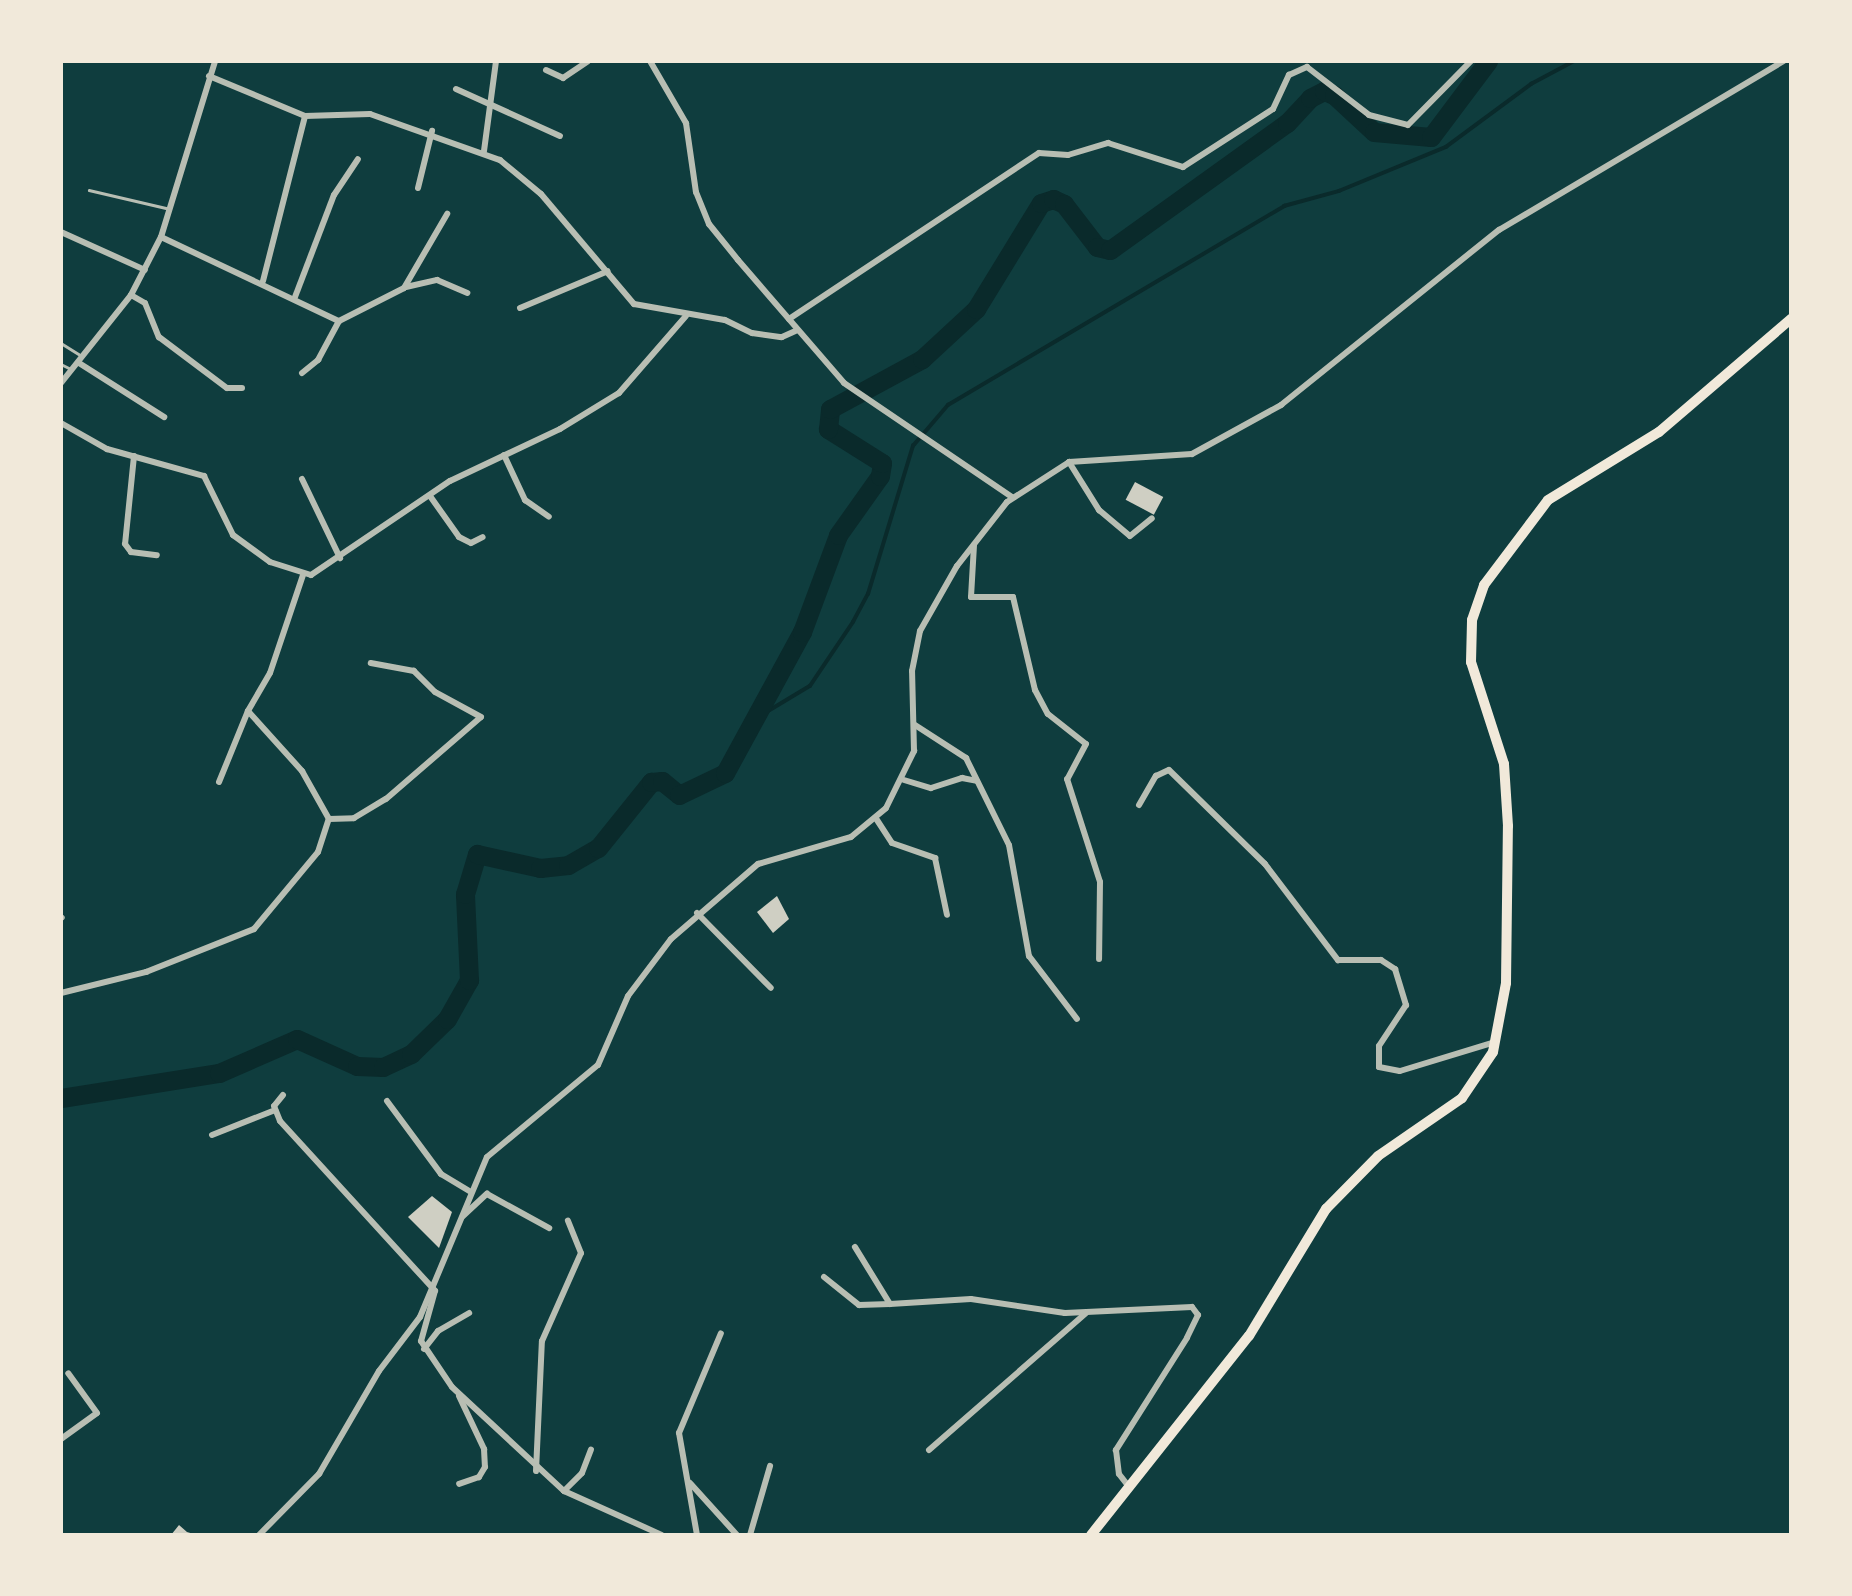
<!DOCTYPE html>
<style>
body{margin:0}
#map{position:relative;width:1852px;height:1596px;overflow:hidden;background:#0f3d3e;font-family:Arial,sans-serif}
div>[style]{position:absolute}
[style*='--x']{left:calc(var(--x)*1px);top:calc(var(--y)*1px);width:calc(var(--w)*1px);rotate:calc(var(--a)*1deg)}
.stream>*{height:3.5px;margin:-1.75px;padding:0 1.75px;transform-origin:1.75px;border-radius:1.75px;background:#0a2a2b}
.river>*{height:19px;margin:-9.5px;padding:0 9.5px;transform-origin:9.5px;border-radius:9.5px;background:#0a2a2b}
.building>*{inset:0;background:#cfcfc3;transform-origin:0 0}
.service>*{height:2.5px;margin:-1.25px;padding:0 1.25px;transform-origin:1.25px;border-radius:1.25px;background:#b8beb3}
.minor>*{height:6px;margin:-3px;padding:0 3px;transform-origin:3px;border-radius:3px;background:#b8beb3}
.primary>*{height:10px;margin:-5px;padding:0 5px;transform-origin:5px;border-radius:5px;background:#f1e9da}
span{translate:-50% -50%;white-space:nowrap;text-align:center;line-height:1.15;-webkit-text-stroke:7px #f1e9da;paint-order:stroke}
.frame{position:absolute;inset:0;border:63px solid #f1e9da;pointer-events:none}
</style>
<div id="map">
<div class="stream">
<i style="--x:760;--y:716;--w:58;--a:-31"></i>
<i style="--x:810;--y:686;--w:77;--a:-56.1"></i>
<i style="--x:853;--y:622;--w:32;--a:-62"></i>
<i style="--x:868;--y:594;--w:155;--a:-73.1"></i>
<i style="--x:913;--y:446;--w:54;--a:-49.5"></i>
<i style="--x:948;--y:405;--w:391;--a:-30.6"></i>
<i style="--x:1284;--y:206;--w:57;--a:-15.3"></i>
<i style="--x:1339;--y:191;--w:116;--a:-22.4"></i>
<i style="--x:1446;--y:147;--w:106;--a:-36.5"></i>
<i style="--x:1531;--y:84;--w:49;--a:-28.1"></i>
</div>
<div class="river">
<i style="--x:61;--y:1098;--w:160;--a:-9"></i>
<i style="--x:219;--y:1073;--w:85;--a:-23.6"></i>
<i style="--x:297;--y:1039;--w:66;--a:24.2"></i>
<i style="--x:357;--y:1066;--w:26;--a:2"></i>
<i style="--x:383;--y:1067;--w:31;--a:-25"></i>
<i style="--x:411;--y:1054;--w:50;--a:-44.2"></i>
<i style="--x:447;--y:1019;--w:45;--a:-60.6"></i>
<i style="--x:469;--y:980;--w:86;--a:-92.7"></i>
<i style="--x:465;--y:894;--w:42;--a:-73.3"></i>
<i style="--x:477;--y:854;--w:65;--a:12.5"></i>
<i style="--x:540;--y:868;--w:28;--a:-6"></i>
<i style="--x:568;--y:865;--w:34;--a:-30"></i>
<i style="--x:598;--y:848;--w:85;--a:-51.2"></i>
<i style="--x:651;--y:782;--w:11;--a:-5"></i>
<i style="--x:662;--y:781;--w:22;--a:39"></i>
<i style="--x:679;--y:795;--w:51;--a:-25.6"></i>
<i style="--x:725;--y:773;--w:161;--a:-61.4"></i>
<i style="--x:802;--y:632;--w:103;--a:-69.6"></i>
<i style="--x:838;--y:535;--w:72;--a:-54.6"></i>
<i style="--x:880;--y:476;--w:13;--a:-81"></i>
<i style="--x:882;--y:463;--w:64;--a:-147.8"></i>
<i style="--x:828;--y:429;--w:20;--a:-84"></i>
<i style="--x:830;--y:409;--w:105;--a:-28.5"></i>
<i style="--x:922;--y:359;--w:74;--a:-42.8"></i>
<i style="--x:976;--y:309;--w:124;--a:-58.5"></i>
<i style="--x:1041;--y:203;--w:13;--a:-18"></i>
<i style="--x:1053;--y:199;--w:12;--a:24"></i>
<i style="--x:1064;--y:204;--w:54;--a:52.5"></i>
<i style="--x:1097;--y:247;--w:13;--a:13"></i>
<i style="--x:1110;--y:250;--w:218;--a:-35.7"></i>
<i style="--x:1287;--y:123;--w:34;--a:-47"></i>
<i style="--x:1310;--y:98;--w:16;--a:-27"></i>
<i style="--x:1324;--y:91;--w:11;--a:22"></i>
<i style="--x:1334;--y:95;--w:54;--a:42.8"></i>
<i style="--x:1374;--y:132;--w:57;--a:5"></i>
<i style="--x:1431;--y:137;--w:95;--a:-53.1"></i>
</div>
<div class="building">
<i style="left:1135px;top:482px;width:32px;height:20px;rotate:28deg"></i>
<i style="clip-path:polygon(777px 896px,789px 919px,773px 933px,757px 912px)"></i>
<i style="clip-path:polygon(432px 1196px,452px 1212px,439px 1248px,408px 1217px)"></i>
<i style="clip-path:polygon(179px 1525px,187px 1532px,197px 1535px,171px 1535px)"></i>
</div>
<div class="service">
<i style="--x:89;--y:190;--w:83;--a:13.2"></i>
<i style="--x:61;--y:343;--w:25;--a:32"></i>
<i style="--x:61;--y:364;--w:9;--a:27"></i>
</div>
<div class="minor">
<i style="--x:650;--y:61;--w:72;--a:59.9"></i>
<i style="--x:686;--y:123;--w:70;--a:81.8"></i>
<i style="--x:696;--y:192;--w:35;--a:68"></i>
<i style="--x:709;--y:224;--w:46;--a:51.1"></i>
<i style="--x:738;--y:260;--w:162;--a:49.2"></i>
<i style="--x:844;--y:383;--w:203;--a:34.2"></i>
<i style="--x:546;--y:70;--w:19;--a:25"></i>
<i style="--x:563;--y:78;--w:30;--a:-34"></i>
<i style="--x:209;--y:76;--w:104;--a:22.6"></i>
<i style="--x:305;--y:116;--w:65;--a:-1.8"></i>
<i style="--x:370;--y:114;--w:138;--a:19.5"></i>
<i style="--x:500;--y:160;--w:53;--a:39.7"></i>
<i style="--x:541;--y:194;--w:144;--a:49.8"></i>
<i style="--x:634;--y:304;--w:92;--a:10"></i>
<i style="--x:725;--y:320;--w:30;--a:26"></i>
<i style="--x:752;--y:333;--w:30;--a:8"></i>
<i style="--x:782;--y:337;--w:17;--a:-24"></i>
<i style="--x:456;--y:89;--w:114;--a:24.3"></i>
<i style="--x:484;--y:151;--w:91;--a:-82.4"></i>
<i style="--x:418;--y:188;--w:59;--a:-76.2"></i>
<i style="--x:61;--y:232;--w:92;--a:24.3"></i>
<i style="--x:161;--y:237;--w:197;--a:25.3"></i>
<i style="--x:263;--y:281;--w:170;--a:-75.7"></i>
<i style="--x:406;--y:287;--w:32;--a:-13"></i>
<i style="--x:437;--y:280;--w:33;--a:23"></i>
<i style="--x:131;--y:295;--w:16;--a:30"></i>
<i style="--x:145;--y:303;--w:37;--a:68"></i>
<i style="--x:159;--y:337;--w:85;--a:36.9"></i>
<i style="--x:227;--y:388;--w:15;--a:0"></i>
<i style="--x:295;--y:297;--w:109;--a:-69.1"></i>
<i style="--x:334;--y:195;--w:43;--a:-56.3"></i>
<i style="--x:520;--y:308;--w:95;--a:-22.8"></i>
<i style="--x:789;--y:319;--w:300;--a:-33.6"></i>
<i style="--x:1039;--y:153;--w:29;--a:4"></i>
<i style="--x:1068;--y:155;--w:42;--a:-16.7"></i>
<i style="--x:1108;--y:143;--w:79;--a:17.7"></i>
<i style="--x:1183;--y:167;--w:107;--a:-32.8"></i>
<i style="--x:1273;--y:109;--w:38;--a:-65"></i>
<i style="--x:1289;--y:75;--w:20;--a:-24"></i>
<i style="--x:1307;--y:67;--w:78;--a:37.7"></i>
<i style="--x:1369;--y:115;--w:40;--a:14.4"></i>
<i style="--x:1408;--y:125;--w:90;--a:-45.5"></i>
<i style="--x:79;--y:363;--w:101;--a:32.4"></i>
<i style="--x:302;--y:373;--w:21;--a:-39"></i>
<i style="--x:318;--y:360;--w:44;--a:-61.7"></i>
<i style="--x:339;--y:321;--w:73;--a:-26.9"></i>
<i style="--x:404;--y:288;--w:86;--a:-59.8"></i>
<i style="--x:61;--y:383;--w:112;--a:-51.5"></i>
<i style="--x:131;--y:295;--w:65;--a:-62.7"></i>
<i style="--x:161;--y:237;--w:184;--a:-72.9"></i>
<i style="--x:61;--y:423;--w:53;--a:29.5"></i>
<i style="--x:107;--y:449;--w:101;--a:15.6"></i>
<i style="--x:204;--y:476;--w:66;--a:63.8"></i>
<i style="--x:233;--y:535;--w:46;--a:36.1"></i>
<i style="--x:270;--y:562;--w:43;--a:17.6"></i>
<i style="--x:311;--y:575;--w:168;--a:-34.1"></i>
<i style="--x:450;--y:481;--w:122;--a:-25.3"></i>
<i style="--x:560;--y:429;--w:69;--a:-31.4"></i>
<i style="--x:619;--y:393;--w:102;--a:-49"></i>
<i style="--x:504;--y:455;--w:50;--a:65"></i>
<i style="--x:525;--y:500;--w:29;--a:35"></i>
<i style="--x:134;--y:456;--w:88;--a:95.8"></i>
<i style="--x:125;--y:544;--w:10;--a:53"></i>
<i style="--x:131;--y:552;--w:26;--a:7"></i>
<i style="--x:1069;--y:462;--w:57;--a:58"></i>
<i style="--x:1099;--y:510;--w:40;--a:40"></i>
<i style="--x:1130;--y:536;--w:28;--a:-39"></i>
<i style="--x:302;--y:479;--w:88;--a:64.3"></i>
<i style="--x:430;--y:496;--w:50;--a:54.7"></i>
<i style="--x:459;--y:537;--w:13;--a:27"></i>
<i style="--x:471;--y:543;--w:13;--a:-27"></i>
<i style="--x:974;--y:545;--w:52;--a:93.3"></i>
<i style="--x:971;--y:597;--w:42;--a:0"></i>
<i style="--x:1013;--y:597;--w:96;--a:76.7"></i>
<i style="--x:1035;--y:690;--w:27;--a:62"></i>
<i style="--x:1048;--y:714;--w:48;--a:38.3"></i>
<i style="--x:1086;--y:744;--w:40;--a:118"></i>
<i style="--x:1067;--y:779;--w:108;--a:72.2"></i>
<i style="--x:1100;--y:882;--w:77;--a:90.7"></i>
<i style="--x:303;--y:575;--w:103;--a:108.6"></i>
<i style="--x:270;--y:673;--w:44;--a:120.1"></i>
<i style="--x:248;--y:711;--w:81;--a:48"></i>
<i style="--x:302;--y:771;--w:55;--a:60.6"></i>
<i style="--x:915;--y:725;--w:61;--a:32.9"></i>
<i style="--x:966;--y:758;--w:97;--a:63.7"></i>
<i style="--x:1009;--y:845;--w:113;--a:79.8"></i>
<i style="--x:1029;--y:956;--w:79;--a:52.7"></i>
<i style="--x:904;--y:780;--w:28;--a:17"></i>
<i style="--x:931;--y:788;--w:33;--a:-18"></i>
<i style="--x:962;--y:778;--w:15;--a:11"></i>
<i style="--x:219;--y:782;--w:77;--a:-67.8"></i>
<i style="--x:1139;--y:805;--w:34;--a:-60"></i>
<i style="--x:1156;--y:776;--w:14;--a:-25"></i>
<i style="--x:1169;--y:770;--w:134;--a:44.4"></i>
<i style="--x:1265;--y:864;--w:121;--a:52.8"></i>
<i style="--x:1338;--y:960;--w:43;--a:0"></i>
<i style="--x:1381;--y:960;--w:17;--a:33"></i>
<i style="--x:1395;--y:969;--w:38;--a:73"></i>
<i style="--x:1406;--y:1005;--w:49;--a:123.4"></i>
<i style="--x:1379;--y:1046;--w:21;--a:90"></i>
<i style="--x:1379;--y:1067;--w:21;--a:11"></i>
<i style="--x:1400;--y:1071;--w:99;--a:-17"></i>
<i style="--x:877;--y:820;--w:27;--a:57"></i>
<i style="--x:892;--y:843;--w:46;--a:19.2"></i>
<i style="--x:935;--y:858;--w:58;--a:78.1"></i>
<i style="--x:697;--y:913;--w:105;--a:45.4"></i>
<i style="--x:61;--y:917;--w:1;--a:45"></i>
<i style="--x:61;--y:993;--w:88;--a:-13.9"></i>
<i style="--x:146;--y:972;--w:116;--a:-21.7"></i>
<i style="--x:254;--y:929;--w:100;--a:-50.3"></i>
<i style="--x:318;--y:852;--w:35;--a:-72"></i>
<i style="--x:329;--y:819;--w:25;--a:-2"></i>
<i style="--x:354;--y:818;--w:37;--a:-31"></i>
<i style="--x:386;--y:799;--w:125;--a:-40.8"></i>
<i style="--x:481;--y:717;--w:52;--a:-151.5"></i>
<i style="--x:435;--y:692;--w:30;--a:-135"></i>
<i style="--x:414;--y:671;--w:44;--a:-169.5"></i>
<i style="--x:283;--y:1095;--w:14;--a:129"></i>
<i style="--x:274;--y:1106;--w:16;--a:68"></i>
<i style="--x:280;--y:1121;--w:230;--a:47.6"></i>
<i style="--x:435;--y:1291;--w:52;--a:105.6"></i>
<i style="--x:421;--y:1341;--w:55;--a:56"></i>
<i style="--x:452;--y:1387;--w:153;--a:42.9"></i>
<i style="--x:564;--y:1491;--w:107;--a:24.2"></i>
<i style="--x:387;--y:1101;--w:91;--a:53.5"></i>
<i style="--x:441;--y:1174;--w:33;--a:31"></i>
<i style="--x:212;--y:1135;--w:68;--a:-21.6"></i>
<i style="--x:463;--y:1216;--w:33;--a:-43"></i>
<i style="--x:487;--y:1194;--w:71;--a:28.7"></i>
<i style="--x:824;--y:1277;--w:45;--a:38.7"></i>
<i style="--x:859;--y:1305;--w:31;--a:-2"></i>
<i style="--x:890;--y:1304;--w:67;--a:-121.6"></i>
<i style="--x:890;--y:1304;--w:81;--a:-3.5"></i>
<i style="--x:971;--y:1299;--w:95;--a:8.5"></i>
<i style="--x:1065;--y:1313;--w:127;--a:-2.7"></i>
<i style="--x:1192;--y:1307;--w:10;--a:53"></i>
<i style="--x:1198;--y:1315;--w:25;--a:116"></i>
<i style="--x:1187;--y:1338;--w:133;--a:122.4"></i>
<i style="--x:1116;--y:1450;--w:24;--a:83"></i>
<i style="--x:1119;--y:1474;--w:16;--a:52"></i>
<i style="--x:424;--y:1349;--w:23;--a:-52"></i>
<i style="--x:438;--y:1331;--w:36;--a:-30"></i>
<i style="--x:459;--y:1396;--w:59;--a:64.7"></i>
<i style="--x:484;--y:1449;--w:18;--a:87"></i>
<i style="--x:485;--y:1467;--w:12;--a:121"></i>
<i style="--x:479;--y:1477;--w:21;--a:161"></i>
<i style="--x:61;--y:1439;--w:44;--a:-35.8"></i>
<i style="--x:97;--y:1413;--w:49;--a:-125.9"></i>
<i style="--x:929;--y:1450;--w:208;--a:-41.1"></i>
<i style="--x:536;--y:1471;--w:130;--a:-87.4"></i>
<i style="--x:542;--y:1341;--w:96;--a:-66.1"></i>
<i style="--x:581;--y:1253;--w:35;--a:-112"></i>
<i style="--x:690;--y:1483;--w:70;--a:47.9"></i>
<i style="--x:564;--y:1491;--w:25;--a:-45"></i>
<i style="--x:582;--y:1473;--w:25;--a:-69"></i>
<i style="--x:259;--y:1535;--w:86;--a:-45.5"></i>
<i style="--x:319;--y:1474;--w:119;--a:-59.8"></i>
<i style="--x:379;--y:1371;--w:68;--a:-52.8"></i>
<i style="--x:420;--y:1317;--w:173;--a:-67.3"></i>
<i style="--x:487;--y:1157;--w:144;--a:-39.7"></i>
<i style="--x:598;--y:1065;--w:75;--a:-66.5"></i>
<i style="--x:628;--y:996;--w:71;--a:-53"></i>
<i style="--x:671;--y:939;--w:115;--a:-40.8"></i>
<i style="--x:758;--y:864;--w:97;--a:-16.2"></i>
<i style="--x:851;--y:837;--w:45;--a:-39.6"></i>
<i style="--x:886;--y:808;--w:64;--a:-63.8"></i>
<i style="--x:914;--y:751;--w:80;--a:-91.4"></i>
<i style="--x:912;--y:671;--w:41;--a:-78.7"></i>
<i style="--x:920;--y:631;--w:75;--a:-60.4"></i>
<i style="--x:957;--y:566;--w:81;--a:-52"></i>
<i style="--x:1007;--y:502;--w:74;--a:-32.8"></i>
<i style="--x:1069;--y:462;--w:123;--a:-3.7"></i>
<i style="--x:1192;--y:454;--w:102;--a:-28.8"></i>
<i style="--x:1281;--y:405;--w:280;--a:-38.8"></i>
<i style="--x:1499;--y:230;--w:331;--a:-30.7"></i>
<i style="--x:697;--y:1535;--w:104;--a:-100"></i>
<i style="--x:679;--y:1433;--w:108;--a:-67.2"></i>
<i style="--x:750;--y:1535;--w:72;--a:-73.8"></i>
</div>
<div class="primary">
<i style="--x:1091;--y:1535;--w:254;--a:-51.6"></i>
<i style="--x:1249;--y:1336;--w:149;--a:-58.8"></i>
<i style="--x:1326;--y:1209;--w:74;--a:-45.5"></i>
<i style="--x:1378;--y:1156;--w:102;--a:-34.6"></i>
<i style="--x:1462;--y:1098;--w:55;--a:-56"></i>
<i style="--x:1493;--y:1052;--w:70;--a:-79.3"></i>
<i style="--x:1506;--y:983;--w:157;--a:-89.3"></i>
<i style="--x:1508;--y:826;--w:62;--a:-93.7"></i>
<i style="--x:1504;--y:764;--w:107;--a:-107.9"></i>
<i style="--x:1471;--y:662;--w:42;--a:-88.6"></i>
<i style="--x:1472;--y:620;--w:37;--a:-71"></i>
<i style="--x:1484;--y:585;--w:106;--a:-53"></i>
<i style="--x:1548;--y:500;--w:130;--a:-31.5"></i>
<i style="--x:1659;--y:432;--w:174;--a:-40.6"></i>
</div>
<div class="frame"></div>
</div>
